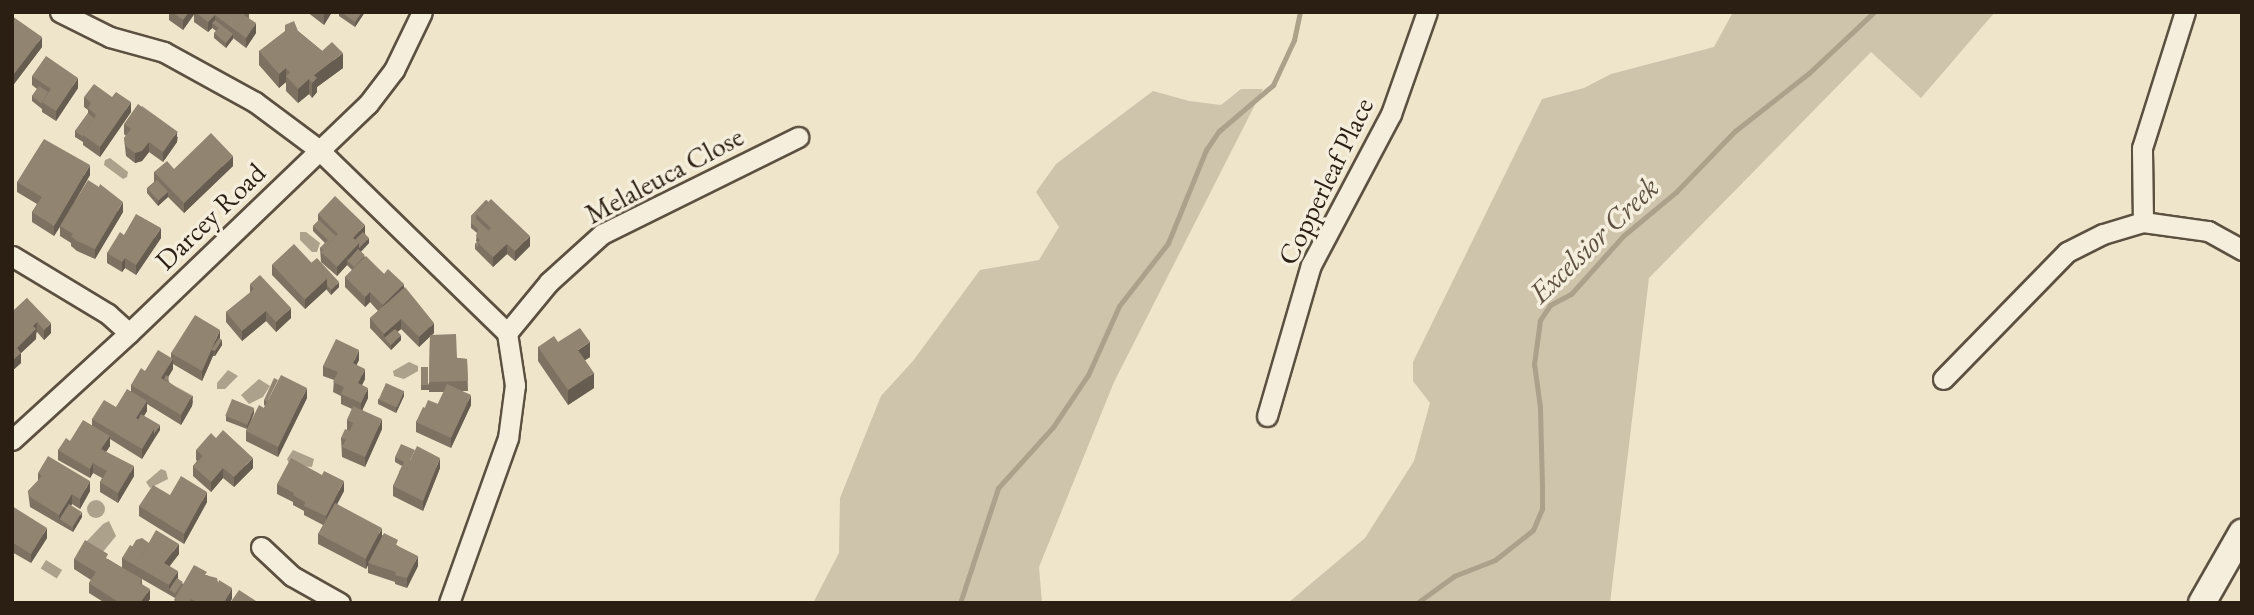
<!DOCTYPE html>
<style>
body{margin:0}
#map{position:relative;width:2254px;height:615px;overflow:hidden;background:#efe5ca;font-family:"EB Garamond",serif}
div>[style]{position:absolute}
[style*='--x']{left:calc(var(--x)*1px);top:calc(var(--y)*1px);width:calc(var(--w)*1px);rotate:calc(var(--a)*1deg)}
.green>*{inset:0;background:#cec3ab}
.water>*{inset:0;background:#aca18b;transform-origin:0 0}
.round{border-radius:50%}
.stream>*{height:5px;margin:-2.5px;padding:0 2.5px;transform-origin:2.5px;border-radius:2.5px;background:#aca18b}
.roads{filter:drop-shadow(2px 0 #5c5040) drop-shadow(-2px 0 #5c5040) drop-shadow(0 2px #5c5040) drop-shadow(0 -2px #5c5040)}
.street>*{height:19px;margin:-9.5px;padding:0 9.5px;transform-origin:9.5px;border-radius:9.5px;background:#f5eedd}
.secondary>*{height:26px;margin:-13px;padding:0 13px;transform-origin:13px;border-radius:13px;background:#f5eedd}
.wall>*{inset:0;background:#7d7262}
.shaded-wall>*{inset:0;background:#665d50}
.building>*{inset:0;background:#918572;transform-origin:0 0}
span{translate:-50% -50%;white-space:nowrap;text-align:center;line-height:1.15;-webkit-text-stroke:7px #f5eedd;paint-order:stroke}
.street-label{font-size:28px;color:#2b1e12}
.water-label{font-size:30px;color:#5f5242;font-style:italic}
.frame{position:absolute;inset:0;border:14px solid #2b1e12;pointer-events:none}
</style>
<div id="map">
<div class="green">
<i style="clip-path:polygon(1733px 12px,1995px 12px,1921px 98px,1871px 52px,1649px 278px,1610px 603px,1288px 603px,1365px 538px,1414px 461px,1430px 403px,1413px 381px,1413px 362px,1542px 99px,1584px 88px,1611px 74px,1714px 47px)"></i>
<i style="clip-path:polygon(1241px 89px,1263px 89px,1114px 382px,1039px 567px,1042px 603px,813px 603px,839px 553px,840px 498px,881px 396px,913px 361px,980px 270px,1039px 260px,1059px 227px,1036px 192px,1056px 164px,1153px 91px,1189px 101px,1221px 105px)"></i>
</div>
<div class="water">
<i style="clip-path:polygon(110px 158px,128px 172px,127px 177px,123px 179px,104px 165px,105px 160px)"></i>
<i style="clip-path:polygon(300px 232px,306px 232px,320px 243px,317px 252px,312px 252px,300px 240px)"></i>
<i style="clip-path:polygon(409px 362px,418px 366px,418px 371px,404px 379px,394px 376px,393px 371px)"></i>
<i style="clip-path:polygon(228px 370px,238px 376px,225px 389px,217px 389px,217px 383px)"></i>
<i style="clip-path:polygon(259px 379px,270px 386px,263px 397px,249px 404px,241px 395px)"></i>
<i style="clip-path:polygon(293px 450px,314px 459px,312px 467px,290px 465px,287px 459px)"></i>
<i style="clip-path:polygon(161px 469px,166px 471px,168px 479px,150px 488px,146px 482px)"></i>
<i class="round" style="left:87px;top:500px;width:18px;height:18px"></i>
<i style="clip-path:polygon(109px 521px,116px 536px,102px 553px,86px 542px,103px 524px)"></i>
<i style="left:46px;top:560px;width:19px;height:10px;rotate:32deg"></i>
</div>
<div class="stream">
<i style="--x:960;--y:603;--w:121;--a:-71.7"></i>
<i style="--x:998;--y:488;--w:82;--a:-48"></i>
<i style="--x:1053;--y:427;--w:63;--a:-56.1"></i>
<i style="--x:1088;--y:375;--w:76;--a:-65.8"></i>
<i style="--x:1119;--y:306;--w:80;--a:-52.1"></i>
<i style="--x:1168;--y:243;--w:100;--a:-67.8"></i>
<i style="--x:1206;--y:150;--w:23;--a:-56"></i>
<i style="--x:1219;--y:131;--w:71;--a:-40.4"></i>
<i style="--x:1273;--y:85;--w:50;--a:-65"></i>
<i style="--x:1294;--y:40;--w:29;--a:-78"></i>
<i style="--x:1417;--y:603;--w:46;--a:-36.1"></i>
<i style="--x:1454;--y:576;--w:44;--a:-21.3"></i>
<i style="--x:1495;--y:560;--w:48;--a:-38.3"></i>
<i style="--x:1533;--y:530;--w:23;--a:-67"></i>
<i style="--x:1542;--y:509;--w:23;--a:-90"></i>
<i style="--x:1542;--y:486;--w:79;--a:-91.5"></i>
<i style="--x:1540;--y:407;--w:43;--a:-97.9"></i>
<i style="--x:1534;--y:364;--w:44;--a:-82.2"></i>
<i style="--x:1540;--y:320;--w:18;--a:-56"></i>
<i style="--x:1550;--y:305;--w:24;--a:-28"></i>
<i style="--x:1571;--y:294;--w:78;--a:-48.1"></i>
<i style="--x:1623;--y:236;--w:69;--a:-39.7"></i>
<i style="--x:1676;--y:192;--w:85;--a:-46"></i>
<i style="--x:1735;--y:131;--w:94;--a:-38.1"></i>
<i style="--x:1809;--y:73;--w:89;--a:-43.2"></i>
</div>
<div class="roads">
<div class="street">
<i style="--x:60;--y:12;--w:56;--a:26.6"></i>
<i style="--x:110;--y:37;--w:56;--a:15.5"></i>
<i style="--x:164;--y:52;--w:104;--a:28.8"></i>
<i style="--x:255;--y:102;--w:79;--a:36.7"></i>
<i style="--x:318;--y:149;--w:264;--a:44.2"></i>
<i style="--x:507;--y:333;--w:53;--a:81.3"></i>
<i style="--x:515;--y:385;--w:53;--a:97.5"></i>
<i style="--x:508;--y:438;--w:175;--a:109.7"></i>
<i style="--x:2143;--y:222;--w:74;--a:-90.8"></i>
<i style="--x:2142;--y:148;--w:143;--a:-72.5"></i>
<i style="--x:12;--y:256;--w:112;--a:31.1"></i>
<i style="--x:108;--y:314;--w:28;--a:42"></i>
<i style="--x:507;--y:333;--w:66;--a:-50.5"></i>
<i style="--x:549;--y:282;--w:72;--a:-42.2"></i>
<i style="--x:602;--y:234;--w:219;--a:-26.3"></i>
<i style="--x:1943;--y:379;--w:177;--a:-45.7"></i>
<i style="--x:2067;--y:252;--w:40;--a:-26.6"></i>
<i style="--x:2103;--y:234;--w:42;--a:-16.7"></i>
<i style="--x:2143;--y:222;--w:66;--a:7.9"></i>
<i style="--x:2208;--y:231;--w:39;--a:29"></i>
<i style="--x:1267;--y:416;--w:157;--a:-73.8"></i>
<i style="--x:1311;--y:265;--w:171;--a:-62.1"></i>
<i style="--x:1391;--y:114;--w:108;--a:-70.6"></i>
<i style="--x:12;--y:440;--w:159;--a:-42.4"></i>
<i style="--x:129;--y:333;--w:331;--a:-43.8"></i>
<i style="--x:368;--y:104;--w:43;--a:-52.6"></i>
<i style="--x:394;--y:70;--w:64;--a:-64.2"></i>
<i style="--x:261;--y:547;--w:42;--a:43.1"></i>
<i style="--x:292;--y:576;--w:55;--a:29.4"></i>
</div>
<div class="secondary">
<i style="--x:2202;--y:603;--w:81;--a:-60.3"></i>
</div>
</div>
<div class="wall">
<i style="clip-path:polygon(169px 12px,249px 12px,249px 19px,256px 33px,246px 48px,233px 38px,226px 48px,214px 38px,214px 33px,216px 31px,212px 28px,208px 32px,194px 22px,194px 14px,183px 30px,169px 20px)"></i>
<i style="clip-path:polygon(307px 12px,332px 12px,324px 25px)"></i>
<i style="clip-path:polygon(339px 12px,365px 12px,355px 27px,339px 16px)"></i>
<i style="clip-path:polygon(12px 16px,42px 47px,14px 84px,12px 82px)"></i>
<i style="clip-path:polygon(298px 31px,343px 68px,317px 87px,317px 92px,312px 98px,309px 94px,298px 103px,286px 91px,286px 82px,279px 88px,259px 65px,259px 51px)"></i>
<i style="clip-path:polygon(32px 76px,78px 88px,56px 121px,42px 112px,42px 109px,32px 101px,32px 96px,37px 89px,32px 85px)"></i>
<i style="clip-path:polygon(84px 97px,131px 112px,100px 157px,83px 145px,83px 142px,75px 137px,75px 131px,88px 113px,88px 110px,84px 107px)"></i>
<i style="clip-path:polygon(124px 124px,178px 137px,177px 142px,163px 162px,149px 152px,142px 161px,135px 163px,126px 156px,124px 138px,126px 136px,124px 134px)"></i>
<i style="clip-path:polygon(233px 166px,184px 213px,168px 197px,158px 206px,147px 193px,147px 188px,154px 182px,154px 172px,174px 169px)"></i>
<i style="clip-path:polygon(90px 175px,75px 202px,123px 212px,95px 259px,77px 251px,71px 246px,71px 243px,60px 236px,60px 227px,54px 236px,32px 222px,32px 212px,37px 204px,17px 192px,17px 182px)"></i>
<i style="clip-path:polygon(486px 200px,530px 246px,515px 261px,507px 254px,493px 267px,475px 249px,475px 244px,477px 242px,476px 241px,477px 233px,471px 228px,471px 216px)"></i>
<i style="clip-path:polygon(318px 214px,365px 234px,369px 243px,361px 252px,365px 257px,384px 274px,404px 288px,434px 333px,432px 335px,457px 358px,467px 359px,468px 391px,462px 391px,471px 405px,451px 448px,416px 432px,416px 422px,425px 408px,438px 404px,444px 392px,429px 392px,429px 390px,421px 390px,421px 367px,429px 385px,430px 336px,419px 347px,401px 329px,397px 332px,401px 340px,391px 350px,370px 328px,370px 318px,378px 311px,370px 302px,365px 307px,345px 287px,345px 277px,352px 270px,347px 265px,337px 276px,321px 262px,320px 248px,325px 243px,313px 231px,313px 226px,318px 221px)"></i>
<i style="clip-path:polygon(124px 235px,161px 238px,136px 275px,125px 268px,122px 272px,107px 263px,107px 253px)"></i>
<i style="clip-path:polygon(311px 263px,339px 287px,331px 295px,326px 289px,305px 309px,272px 275px,272px 265px)"></i>
<i style="clip-path:polygon(250px 284px,291px 318px,276px 332px,266px 321px,242px 341px,226px 322px,226px 312px,250px 293px)"></i>
<i style="clip-path:polygon(27px 298px,51px 333px,44px 340px,37px 332px,36px 333px,36px 339px,21px 353px,21px 363px,12px 371px,12px 309px,13px 311px)"></i>
<i style="clip-path:polygon(220px 339px,222px 345px,215px 356px,213px 356px,202px 381px,173px 364px,173px 369px,168px 377px,169px 382px,193px 401px,192px 406px,181px 425px,147px 404px,147px 411px,144px 416px,160px 430px,142px 459px,110px 439px,110px 446px,106px 452px,134px 476px,118px 503px,100px 492px,100px 482px,102px 478px,93px 473px,90px 478px,58px 460px,58px 450px,92px 425px,92px 419px,116px 407px,131px 391px,131px 385px,145px 371px,171px 358px,171px 353px)"></i>
<i style="clip-path:polygon(558px 342px,590px 357px,585px 360px,594px 388px,568px 405px,538px 361px,538px 347px)"></i>
<i style="clip-path:polygon(359px 360px,356px 365px,365px 379px,362px 385px,368px 398px,362px 410px,382px 429px,365px 467px,342px 457px,341px 438px,347px 430px,347px 420px,352px 409px,341px 404px,341px 396px,333px 392px,334px 380px,323px 376px,323px 366px)"></i>
<i style="clip-path:polygon(404px 396px,396px 413px,378px 404px,378px 399px)"></i>
<i style="clip-path:polygon(307px 398px,278px 457px,246px 441px,246px 431px,247px 429px,226px 421px,226px 416px,254px 413px,251px 422px,264px 408px,265px 406px,264px 405px,264px 400px)"></i>
<i style="clip-path:polygon(196px 450px,253px 468px,234px 487px,223px 478px,211px 492px,193px 476px,193px 466px,197px 461px,196px 460px)"></i>
<i style="clip-path:polygon(395px 457px,440px 468px,423px 511px,393px 496px,393px 486px,402px 466px,395px 462px)"></i>
<i style="clip-path:polygon(38px 473px,90px 491px,80px 509px,72px 504px,71px 506px,82px 517px,73px 532px,30px 507px,28px 491px,38px 481px)"></i>
<i style="clip-path:polygon(277px 484px,344px 491px,337px 504px,398px 546px,418px 566px,407px 588px,395px 584px,395px 582px,368px 573px,368px 565px,366px 569px,318px 544px,318px 534px,323px 525px,304px 515px,304px 511px,293px 505px,293px 502px,277px 494px)"></i>
<i style="clip-path:polygon(170px 495px,207px 502px,184px 544px,139px 516px,139px 506px)"></i>
<i style="clip-path:polygon(12px 506px,47px 538px,31px 563px,12px 552px)"></i>
<i style="clip-path:polygon(149px 543px,179px 554px,170px 566px,178px 579px,183px 584px,207px 575px,218px 583px,232px 598px,230px 603px,174px 603px,175px 598px,142px 579px,142px 584px,150px 599px,147px 603px,105px 603px,89px 593px,89px 583px,91px 580px,74px 569px,74px 559px,108px 559px,122px 568px,122px 558px,132px 547px)"></i>
</div>
<div class="shaded-wall">
<i style="clip-path:polygon(189px 12px,196px 12px,183px 30px,183px 20px)"></i>
<i style="clip-path:polygon(325px 12px,332px 12px,324px 25px,324px 15px)"></i>
<i style="clip-path:polygon(362px 12px,365px 12px,355px 27px,355px 22px)"></i>
<i style="clip-path:polygon(215px 15px,215px 25px,212px 23px,212px 28px,208px 32px,208px 22px)"></i>
<i style="clip-path:polygon(256px 23px,256px 33px,246px 48px,246px 38px)"></i>
<i style="clip-path:polygon(233px 34px,233px 39px,226px 48px,226px 43px)"></i>
<i style="clip-path:polygon(42px 37px,42px 47px,14px 84px,14px 74px)"></i>
<i style="clip-path:polygon(343px 53px,343px 68px,317px 87px,317px 92px,312px 98px,312px 83px,314px 75px)"></i>
<i style="clip-path:polygon(286px 68px,286px 82px,279px 88px,279px 74px)"></i>
<i style="clip-path:polygon(78px 78px,78px 88px,56px 121px,56px 111px)"></i>
<i style="clip-path:polygon(309px 79px,309px 94px,298px 103px,298px 89px)"></i>
<i style="clip-path:polygon(131px 102px,131px 112px,100px 157px,100px 147px)"></i>
<i style="clip-path:polygon(177px 132px,177px 142px,163px 162px,163px 152px)"></i>
<i style="clip-path:polygon(149px 142px,149px 152px,142px 161px,135px 163px,135px 153px)"></i>
<i style="clip-path:polygon(233px 156px,233px 166px,184px 213px,184px 203px)"></i>
<i style="clip-path:polygon(90px 165px,90px 175px,54px 236px,54px 226px)"></i>
<i style="clip-path:polygon(14px 175px,14px 185px,12px 189px,12px 179px)"></i>
<i style="clip-path:polygon(168px 192px,168px 197px,158px 206px,158px 201px)"></i>
<i style="clip-path:polygon(123px 202px,123px 212px,95px 259px,95px 249px)"></i>
<i style="clip-path:polygon(365px 225px,365px 235px,355px 245px,353px 238px)"></i>
<i style="clip-path:polygon(161px 228px,161px 238px,136px 275px,136px 265px)"></i>
<i style="clip-path:polygon(530px 236px,530px 246px,515px 261px,515px 251px)"></i>
<i style="clip-path:polygon(369px 238px,369px 243px,359px 253px,359px 248px)"></i>
<i style="clip-path:polygon(359px 243px,359px 253px,347px 260px,347px 265px,337px 276px,337px 267px)"></i>
<i style="clip-path:polygon(507px 244px,507px 254px,493px 267px,493px 257px)"></i>
<i style="clip-path:polygon(125px 258px,125px 268px,122px 272px,122px 262px)"></i>
<i style="clip-path:polygon(327px 279px,327px 289px,305px 309px,305px 299px)"></i>
<i style="clip-path:polygon(339px 282px,339px 287px,331px 295px,331px 290px)"></i>
<i style="clip-path:polygon(404px 284px,404px 294px,383px 315px,383px 305px)"></i>
<i style="clip-path:polygon(370px 292px,370px 302px,365px 307px,365px 297px)"></i>
<i style="clip-path:polygon(291px 308px,291px 318px,276px 332px,276px 322px)"></i>
<i style="clip-path:polygon(266px 311px,266px 321px,242px 341px,242px 331px)"></i>
<i style="clip-path:polygon(401px 319px,401px 329px,387px 341px,384px 338px,384px 344px,384px 334px)"></i>
<i style="clip-path:polygon(37px 322px,36px 339px,21px 353px,21px 363px,12px 371px,12px 361px,17px 348px,33px 326px)"></i>
<i style="clip-path:polygon(51px 323px,51px 333px,44px 340px,44px 330px)"></i>
<i style="clip-path:polygon(434px 323px,434px 333px,419px 347px,419px 337px)"></i>
<i style="clip-path:polygon(220px 330px,220px 340px,222px 340px,222px 345px,215px 356px,215px 351px,202px 381px,202px 371px)"></i>
<i style="clip-path:polygon(401px 335px,401px 340px,391px 350px,391px 345px)"></i>
<i style="clip-path:polygon(590px 342px,590px 357px,578px 365px,578px 350px)"></i>
<i style="clip-path:polygon(359px 350px,359px 360px,353px 373px,353px 363px)"></i>
<i style="clip-path:polygon(173px 359px,173px 369px,164px 384px,161px 378px)"></i>
<i style="clip-path:polygon(365px 369px,365px 379px,358px 393px,358px 383px)"></i>
<i style="clip-path:polygon(594px 373px,594px 388px,568px 405px,568px 390px)"></i>
<i style="clip-path:polygon(307px 388px,307px 398px,278px 457px,278px 447px)"></i>
<i style="clip-path:polygon(368px 388px,368px 398px,361px 413px,361px 403px)"></i>
<i style="clip-path:polygon(404px 391px,404px 396px,396px 413px,396px 407px)"></i>
<i style="clip-path:polygon(471px 395px,471px 405px,451px 448px,451px 438px)"></i>
<i style="clip-path:polygon(192px 396px,193px 396px,192px 406px,181px 425px,181px 415px)"></i>
<i style="clip-path:polygon(147px 401px,147px 411px,138px 425px,136px 418px)"></i>
<i style="clip-path:polygon(254px 408px,254px 413px,247px 429px,247px 424px)"></i>
<i style="clip-path:polygon(382px 419px,382px 429px,365px 467px,365px 457px)"></i>
<i style="clip-path:polygon(160px 425px,160px 430px,154px 439px,154px 434px)"></i>
<i style="clip-path:polygon(154px 429px,154px 439px,142px 459px,142px 449px)"></i>
<i style="clip-path:polygon(110px 436px,110px 446px,101px 459px,101px 449px)"></i>
<i style="clip-path:polygon(253px 458px,253px 468px,234px 487px,234px 477px)"></i>
<i style="clip-path:polygon(440px 458px,440px 468px,423px 511px,423px 501px)"></i>
<i style="clip-path:polygon(93px 463px,93px 473px,90px 478px,90px 469px)"></i>
<i style="clip-path:polygon(134px 466px,134px 476px,118px 503px,118px 493px)"></i>
<i style="clip-path:polygon(223px 468px,223px 478px,211px 492px,211px 482px)"></i>
<i style="clip-path:polygon(90px 481px,90px 491px,80px 509px,80px 499px)"></i>
<i style="clip-path:polygon(344px 481px,344px 491px,326px 526px,326px 516px)"></i>
<i style="clip-path:polygon(207px 492px,207px 502px,184px 544px,184px 534px)"></i>
<i style="clip-path:polygon(72px 494px,72px 504px,61px 521px,59px 519px,59px 515px)"></i>
<i style="clip-path:polygon(82px 512px,82px 517px,73px 532px,73px 527px)"></i>
<i style="clip-path:polygon(47px 528px,47px 538px,31px 563px,31px 554px)"></i>
<i style="clip-path:polygon(382px 528px,382px 538px,366px 569px,366px 559px)"></i>
<i style="clip-path:polygon(179px 544px,179px 554px,164px 572px,164px 563px)"></i>
<i style="clip-path:polygon(418px 556px,418px 566px,407px 588px,407px 578px)"></i>
<i style="clip-path:polygon(178px 571px,178px 581px,169px 590px,169px 585px)"></i>
<i style="clip-path:polygon(232px 588px,232px 598px,230px 603px,224px 603px)"></i>
<i style="clip-path:polygon(150px 589px,150px 599px,147px 603px,140px 603px)"></i>
</div>
<div class="building">
<i style="clip-path:polygon(172px 12px,189px 12px,183px 20px)"></i>
<i style="clip-path:polygon(195px 12px,246px 12px,244px 15px,256px 23px,246px 38px,215px 15px,208px 22px)"></i>
<i style="clip-path:polygon(341px 12px,362px 12px,355px 22px)"></i>
<i style="clip-path:polygon(12px 16px,42px 37px,14px 74px,12px 72px)"></i>
<i style="clip-path:polygon(215px 20px,233px 34px,226px 43px,214px 33px,219px 28px,212px 23px)"></i>
<i style="clip-path:polygon(294px 21px,298px 31px,322px 51px,332px 42px,343px 53px,314px 75px,317px 78px,312px 83px,309px 79px,298px 89px,286px 76px,290px 73px,286px 68px,279px 74px,259px 51px,285px 31px,285px 25px)"></i>
<i style="clip-path:polygon(46px 56px,78px 78px,56px 111px,42px 102px,51px 89px,32px 76px)"></i>
<i style="clip-path:polygon(94px 84px,112px 97px,116px 92px,131px 102px,100px 147px,83px 135px,96px 115px,88px 108px,91px 103px,84px 97px)"></i>
<i style="clip-path:polygon(39px 86px,48px 92px,42px 102px,42px 104px,32px 96px)"></i>
<i style="clip-path:polygon(138px 104px,177px 132px,163px 152px,149px 142px,142px 151px,135px 153px,126px 146px,124px 138px,131px 129px,124px 124px)"></i>
<i style="clip-path:polygon(142px 106px,178px 132px,177px 133px,142px 107px)"></i>
<i style="clip-path:polygon(88px 113px,94px 118px,83px 135px,83px 137px,75px 131px)"></i>
<i style="clip-path:polygon(211px 133px,233px 156px,184px 203px,154px 172px,167px 161px,174px 169px)"></i>
<i style="clip-path:polygon(44px 139px,90px 165px,54px 226px,32px 212px,42px 197px,17px 182px)"></i>
<i style="clip-path:polygon(88px 180px,99px 187px,100px 184px,123px 202px,95px 249px,77px 241px,71px 236px,73px 234px,60px 226px)"></i>
<i style="left:157px;top:180px;width:16px;height:13px;rotate:47deg"></i>
<i style="clip-path:polygon(335px 196px,365px 225px,353px 238px,359px 243px,337px 267px,321px 252px,338px 234px,318px 214px)"></i>
<i style="clip-path:polygon(491px 199px,530px 236px,515px 251px,507px 244px,493px 257px,478px 243px,491px 228px,476px 214px)"></i>
<i style="clip-path:polygon(486px 200px,488px 201px,476px 214px,476px 219px,489px 231px,478px 243px,478px 248px,475px 244px,480px 240px,476px 236px,478px 229px,471px 223px,471px 216px)"></i>
<i style="clip-path:polygon(136px 214px,161px 228px,136px 265px,125px 258px,122px 262px,107px 253px,120px 232px,124px 235px)"></i>
<i style="clip-path:polygon(319px 220px,336px 236px,323px 250px,320px 248px,328px 240px,313px 226px)"></i>
<i style="clip-path:polygon(363px 232px,369px 238px,359px 248px,359px 243px,355px 240px)"></i>
<i style="left:294px;top:244px;width:48px;height:30px;rotate:47deg"></i>
<i style="left:358px;top:249px;width:9px;height:16px;rotate:41deg"></i>
<i style="clip-path:polygon(366px 256px,384px 274px,388px 269px,404px 284px,383px 305px,370px 292px,365px 297px,345px 277px)"></i>
<i style="clip-path:polygon(317px 258px,339px 282px,331px 290px,327px 285px,327px 279px,311px 263px)"></i>
<i style="clip-path:polygon(260px 275px,291px 308px,276px 322px,266px 311px,242px 331px,226px 312px,254px 289px,250px 284px)"></i>
<i style="clip-path:polygon(405px 287px,434px 323px,419px 337px,401px 319px,384px 334px,370px 318px)"></i>
<i style="clip-path:polygon(27px 298px,51px 323px,44px 330px,37px 322px,33px 326px,36px 329px,17px 348px,21px 353px,12px 361px,12px 312px)"></i>
<i style="clip-path:polygon(195px 315px,220px 330px,202px 371px,171px 353px)"></i>
<i style="clip-path:polygon(580px 328px,590px 342px,578px 350px,594px 373px,568px 390px,538px 347px,554px 336px,558px 342px)"></i>
<i style="clip-path:polygon(395px 329px,401px 335px,391px 345px,384px 338px)"></i>
<i style="clip-path:polygon(456px 334px,457px 358px,467px 359px,468px 381px,429px 382px,430px 335px)"></i>
<i style="clip-path:polygon(219px 338px,222px 340px,215px 351px,211px 350px)"></i>
<i style="clip-path:polygon(336px 339px,359px 350px,353px 363px,365px 369px,358px 383px,368px 388px,361px 403px,341px 394px,344px 387px,333px 382px,338px 372px,323px 366px)"></i>
<i style="clip-path:polygon(158px 350px,173px 359px,161px 378px,192px 396px,181px 415px,131px 385px,141px 368px,145px 371px)"></i>
<i style="left:421px;top:367px;width:7px;height:18px"></i>
<i style="clip-path:polygon(166px 375px,169px 377px,167px 381px,193px 396px,192px 398px,192px 396px,164px 379px)"></i>
<i style="clip-path:polygon(281px 375px,307px 388px,278px 447px,246px 431px,259px 405px,264px 408px)"></i>
<i style="clip-path:polygon(274px 378px,278px 380px,267px 402px,264px 400px)"></i>
<i style="left:386px;top:383px;width:20px;height:18px;rotate:24deg"></i>
<i style="clip-path:polygon(447px 384px,471px 395px,451px 438px,416px 422px,423px 407px,434px 412px)"></i>
<i style="clip-path:polygon(127px 389px,147px 401px,136px 418px,154px 429px,142px 449px,92px 419px,104px 400px,116px 407px)"></i>
<i style="left:232px;top:399px;width:24px;height:18px;rotate:22deg"></i>
<i style="left:428px;top:400px;width:11px;height:9px;rotate:22deg"></i>
<i style="clip-path:polygon(353px 406px,382px 419px,365px 457px,342px 447px,346px 440px,341px 438px,345px 429px,350px 431px,353px 423px,347px 420px)"></i>
<i style="clip-path:polygon(141px 414px,160px 425px,154px 434px,154px 429px,138px 420px)"></i>
<i style="clip-path:polygon(83px 420px,110px 436px,101px 449px,134px 466px,118px 493px,100px 482px,107px 471px,93px 463px,90px 469px,58px 450px,66px 438px,70px 441px)"></i>
<i style="clip-path:polygon(223px 430px,253px 458px,234px 477px,223px 468px,211px 482px,193px 466px,203px 456px,196px 450px,211px 433px,216px 438px)"></i>
<i style="clip-path:polygon(401px 444px,415px 450px,406px 469px,403px 467px,400px 473px,399px 472px,404px 462px,395px 457px)"></i>
<i style="clip-path:polygon(417px 446px,440px 458px,423px 501px,393px 486px,403px 467px,406px 469px)"></i>
<i style="clip-path:polygon(48px 456px,90px 481px,80px 499px,72px 494px,59px 515px,30px 497px,28px 491px,42px 476px,38px 473px)"></i>
<i style="clip-path:polygon(291px 458px,322px 475px,324px 471px,344px 481px,326px 516px,304px 506px,305px 502px,293px 495px,294px 493px,277px 484px)"></i>
<i style="clip-path:polygon(181px 476px,207px 492px,184px 534px,139px 506px,153px 485px,170px 495px)"></i>
<i style="left:335px;top:503px;width:53px;height:35px;rotate:28deg"></i>
<i style="left:69px;top:504px;width:15px;height:18px;rotate:32deg"></i>
<i style="clip-path:polygon(12px 506px,47px 528px,31px 554px,12px 542px)"></i>
<i style="clip-path:polygon(156px 530px,179px 544px,164px 563px,178px 571px,169px 585px,122px 558px,130px 545px,143px 553px)"></i>
<i style="clip-path:polygon(384px 533px,398px 540px,396px 545px,418px 556px,407px 578px,395px 575px,396px 572px,368px 563px)"></i>
<i style="clip-path:polygon(142px 538px,149px 543px,143px 553px,132px 547px,136px 540px)"></i>
<i style="clip-path:polygon(85px 540px,108px 554px,106px 558px,142px 579px,140px 583px,150px 589px,140px 603px,120px 603px,89px 583px,96px 572px,74px 559px)"></i>
<i style="clip-path:polygon(194px 565px,207px 572px,205px 575px,217px 578px,218px 583px,219px 580px,232px 588px,224px 603px,198px 603px,191px 599px,189px 603px,179px 603px,174px 600px)"></i>
<i style="left:177px;top:578px;width:7px;height:14px;rotate:34deg"></i>
<i style="clip-path:polygon(239px 590px,256px 601px,255px 603px,230px 603px)"></i>
</div>
<div class="street-label">
<span style="left:664px;top:175px;rotate:-28deg">Melaleuca Close</span>
<span style="left:1325px;top:181px;rotate:-64deg">Copperleaf Place</span>
<span style="left:210px;top:216px;rotate:-44deg">Darcey Road</span>
</div>
<div class="water-label">
<span style="left:1594px;top:240px;rotate:-44deg">Excelsior Creek</span>
</div>
<div class="frame"></div>
</div>
